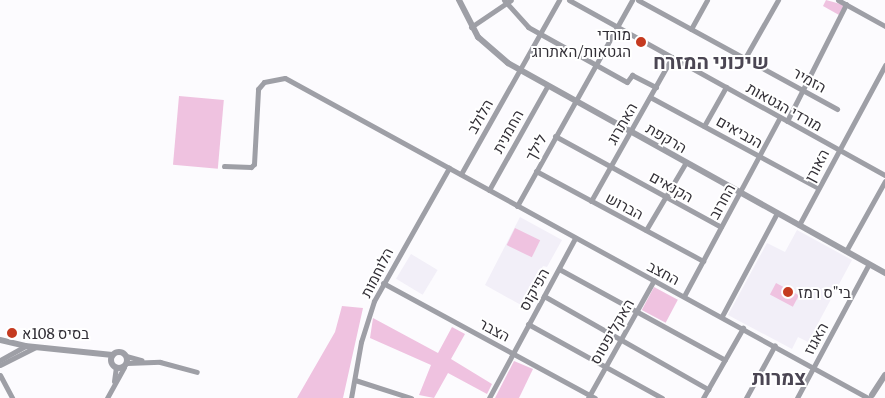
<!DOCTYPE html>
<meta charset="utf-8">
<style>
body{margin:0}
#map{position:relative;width:885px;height:398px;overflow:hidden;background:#fcfbfe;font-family:Literata,Heebo,serif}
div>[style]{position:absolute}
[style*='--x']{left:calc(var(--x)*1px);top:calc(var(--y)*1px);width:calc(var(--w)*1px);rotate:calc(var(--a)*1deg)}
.built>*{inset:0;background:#f2eff8;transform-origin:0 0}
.green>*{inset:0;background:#efc2e0;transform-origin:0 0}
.minor>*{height:5px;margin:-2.5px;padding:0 2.5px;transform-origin:2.5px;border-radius:2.5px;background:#9e9fa6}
.tertiary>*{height:6px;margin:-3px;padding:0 3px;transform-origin:3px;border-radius:3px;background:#9e9fa6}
.tertiary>.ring{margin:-3px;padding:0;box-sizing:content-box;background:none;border:6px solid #9e9fa6;border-radius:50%}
.dots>*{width:14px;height:14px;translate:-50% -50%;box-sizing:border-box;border:2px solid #fff;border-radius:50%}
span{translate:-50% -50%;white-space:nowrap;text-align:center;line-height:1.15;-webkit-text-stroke:4px #fff;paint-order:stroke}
.poi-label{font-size:15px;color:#322f36}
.right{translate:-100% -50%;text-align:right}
.left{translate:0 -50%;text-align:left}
.street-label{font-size:15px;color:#322f36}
.district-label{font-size:20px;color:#4b4653;font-weight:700}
</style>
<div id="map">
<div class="built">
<i style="clip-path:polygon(520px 217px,562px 240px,547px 267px,543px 266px,521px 305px,485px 285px)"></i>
<i style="clip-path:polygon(797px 230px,852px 260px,808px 342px,798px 337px,792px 349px,728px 315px,767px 243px,785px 252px)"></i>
<i style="left:411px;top:254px;width:31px;height:29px;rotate:31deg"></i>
</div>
<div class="green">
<i style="clip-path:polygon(826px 0,844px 5px,839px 15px,823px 6px)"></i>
<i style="left:179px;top:96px;width:45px;height:69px;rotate:5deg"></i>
<i style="left:515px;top:228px;width:28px;height:19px;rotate:26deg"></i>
<i style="left:776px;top:283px;width:26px;height:13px;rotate:28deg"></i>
<i style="left:654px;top:287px;width:27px;height:26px;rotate:28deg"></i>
<i style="clip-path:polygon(342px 306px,363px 308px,343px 398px,297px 398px,335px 332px)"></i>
<i style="clip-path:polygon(373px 318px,438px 353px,452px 327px,465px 334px,451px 359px,492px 384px,487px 394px,448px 373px,434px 398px,419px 395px,431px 365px,370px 338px)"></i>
<i style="clip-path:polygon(514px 361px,533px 369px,519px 398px,495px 398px)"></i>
</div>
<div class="minor">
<i style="--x:504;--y:0;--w:36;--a:48"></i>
<i style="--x:528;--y:27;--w:113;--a:29.1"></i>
<i style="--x:627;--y:82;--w:9;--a:-54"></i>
<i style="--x:632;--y:75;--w:27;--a:27"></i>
<i style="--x:569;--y:0;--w:361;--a:29"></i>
<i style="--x:638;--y:0;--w:227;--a:28.7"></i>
<i style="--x:838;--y:0;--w:54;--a:29"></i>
<i style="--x:471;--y:27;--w:48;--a:-34"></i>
<i style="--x:691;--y:29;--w:33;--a:-61"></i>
<i style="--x:745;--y:58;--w:67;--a:-60.4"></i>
<i style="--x:650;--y:97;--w:191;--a:28.4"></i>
<i style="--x:787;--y:121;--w:131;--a:-63.2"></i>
<i style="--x:704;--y:126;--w:45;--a:-60.6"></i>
<i style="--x:555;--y:136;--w:189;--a:28.7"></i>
<i style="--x:224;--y:166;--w:27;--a:2"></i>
<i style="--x:251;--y:167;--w:4;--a:-45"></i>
<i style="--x:254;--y:164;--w:75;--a:-86.9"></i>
<i style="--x:258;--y:89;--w:9;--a:-49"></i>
<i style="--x:264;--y:82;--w:21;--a:-11"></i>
<i style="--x:285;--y:78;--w:665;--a:28.76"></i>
<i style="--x:536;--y:171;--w:190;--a:28.3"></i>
<i style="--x:461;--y:174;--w:200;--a:-60.6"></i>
<i style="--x:489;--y:190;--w:120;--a:-60.7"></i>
<i style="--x:591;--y:201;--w:165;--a:-60.6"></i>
<i style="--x:517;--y:206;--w:236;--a:-60.8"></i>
<i style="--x:799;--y:225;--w:182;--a:-61.7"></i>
<i style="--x:646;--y:230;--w:79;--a:-59.5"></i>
<i style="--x:846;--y:251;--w:80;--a:-60.9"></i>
<i style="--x:559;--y:269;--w:189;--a:28.7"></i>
<i style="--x:383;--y:283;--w:241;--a:28.5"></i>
<i style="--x:544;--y:296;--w:189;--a:29.6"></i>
<i style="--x:684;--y:296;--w:203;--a:-61.8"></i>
<i style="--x:722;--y:316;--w:117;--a:-61.9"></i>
<i style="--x:528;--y:324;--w:153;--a:28.9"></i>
<i style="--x:126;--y:356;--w:16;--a:15"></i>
<i style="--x:0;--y:360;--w:29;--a:-29"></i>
<i style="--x:127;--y:363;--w:33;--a:-2"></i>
<i style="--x:160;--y:362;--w:38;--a:15"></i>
<i style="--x:0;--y:365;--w:40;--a:-26.6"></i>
<i style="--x:0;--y:375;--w:26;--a:62"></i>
<i style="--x:355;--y:380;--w:59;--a:17.8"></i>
<i style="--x:114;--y:381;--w:14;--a:-82"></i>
<i style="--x:107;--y:398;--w:35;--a:-61"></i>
<i style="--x:351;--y:398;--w:57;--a:-79.9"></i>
<i style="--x:361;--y:342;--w:43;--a:-72.4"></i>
<i style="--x:374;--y:301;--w:153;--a:-60.6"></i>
<i style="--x:489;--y:398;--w:182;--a:-61.7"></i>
<i style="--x:588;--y:398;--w:135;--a:-60.8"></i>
<i style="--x:703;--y:398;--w:81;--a:-60.3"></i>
<i style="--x:746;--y:398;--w:60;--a:-61.3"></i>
<i style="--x:797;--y:398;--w:152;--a:-61.8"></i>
</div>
<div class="tertiary">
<i style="--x:459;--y:0;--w:42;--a:62.8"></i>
<i style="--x:478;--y:37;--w:40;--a:41"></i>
<i style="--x:508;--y:63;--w:432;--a:29.1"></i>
<i style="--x:0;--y:340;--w:26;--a:13"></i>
<i style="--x:25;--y:346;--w:88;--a:5.8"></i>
<i class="ring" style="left:111px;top:352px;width:10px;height:10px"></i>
<i style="--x:872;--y:395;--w:24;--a:-57"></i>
</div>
<div class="dots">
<i style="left:641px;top:42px;background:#c53a20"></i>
<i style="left:788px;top:292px;background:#c53a20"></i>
<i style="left:12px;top:333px;background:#c53a20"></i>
</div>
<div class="poi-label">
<span class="right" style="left:631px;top:42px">מורדי<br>הגטאות/האתרוג</span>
<span class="left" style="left:798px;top:292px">בי"ס רמז</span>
<span class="left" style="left:22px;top:333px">בסיס 108א</span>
</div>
<div class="street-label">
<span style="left:810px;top:79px;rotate:29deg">הזמיר</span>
<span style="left:785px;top:106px;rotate:29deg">מורדי הגטאות</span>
<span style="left:479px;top:116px;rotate:-61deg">הלולב</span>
<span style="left:621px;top:123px;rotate:-60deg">האתרוג</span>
<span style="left:507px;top:131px;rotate:-61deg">החמנית</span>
<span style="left:740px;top:131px;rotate:29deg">הנביאים</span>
<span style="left:667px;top:137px;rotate:30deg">הרקפת</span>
<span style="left:535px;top:147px;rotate:-61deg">לילך</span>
<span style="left:816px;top:165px;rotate:-62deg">האורן</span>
<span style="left:672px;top:186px;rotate:29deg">הקנאים</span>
<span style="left:721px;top:201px;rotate:-61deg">החרוב</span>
<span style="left:625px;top:205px;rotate:28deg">הברוש</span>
<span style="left:376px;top:272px;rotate:-63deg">הלוחמות</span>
<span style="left:664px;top:272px;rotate:28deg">החצב</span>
<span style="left:533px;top:289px;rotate:-61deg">הפיקוס</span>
<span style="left:495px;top:329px;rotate:28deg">הצבר</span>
<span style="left:611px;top:331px;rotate:-60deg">האקליפטוס</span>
<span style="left:815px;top:338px;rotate:-61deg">האגוז</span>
</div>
<div class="district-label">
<span style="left:711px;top:60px">שיכוני המזרח</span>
<span style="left:779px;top:376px">צמרות</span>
</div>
</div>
